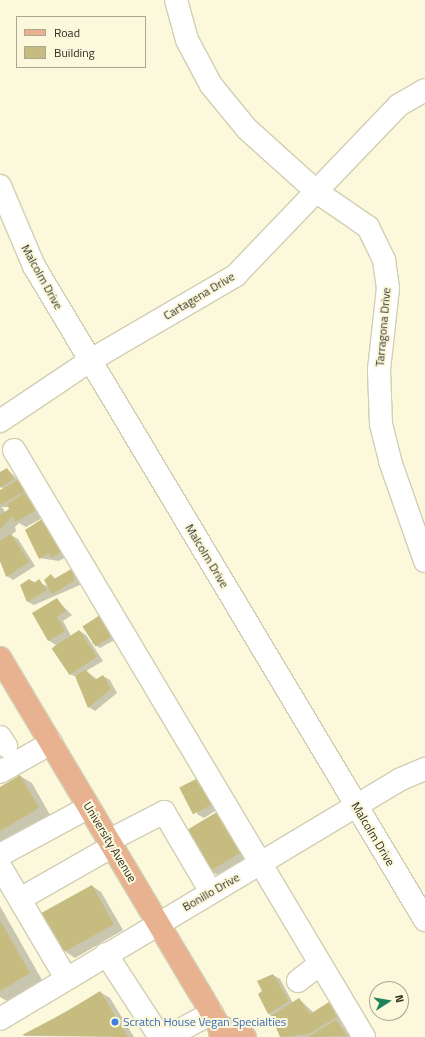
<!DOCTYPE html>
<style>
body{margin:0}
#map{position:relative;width:425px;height:1037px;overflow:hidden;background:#fcf8dc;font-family:"Titillium Web",sans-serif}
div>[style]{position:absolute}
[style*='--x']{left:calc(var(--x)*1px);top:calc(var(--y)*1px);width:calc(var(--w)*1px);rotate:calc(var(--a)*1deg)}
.shadow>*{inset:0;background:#0003}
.building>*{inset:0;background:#c6bc7f;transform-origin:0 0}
.roads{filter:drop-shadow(1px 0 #d2ceb3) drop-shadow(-1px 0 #d2ceb3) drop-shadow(0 1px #d2ceb3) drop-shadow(0 -1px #d2ceb3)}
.minor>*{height:22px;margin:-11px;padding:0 11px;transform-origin:11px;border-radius:11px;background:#fff}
.major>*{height:22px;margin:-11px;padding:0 11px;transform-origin:11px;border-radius:11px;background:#e8b290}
.dots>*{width:11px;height:11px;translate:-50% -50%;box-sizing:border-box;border:2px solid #fcf8dc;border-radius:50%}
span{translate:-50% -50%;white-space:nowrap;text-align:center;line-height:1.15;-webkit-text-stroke:4px #fcf8dc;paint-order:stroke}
.street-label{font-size:12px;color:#2f2e23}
.shop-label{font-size:12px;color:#366cbe}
.left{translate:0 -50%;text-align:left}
.legend{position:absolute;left:16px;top:16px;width:130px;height:52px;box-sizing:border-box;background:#fcf8dc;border:1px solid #aaa792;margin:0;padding:5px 7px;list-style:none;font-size:12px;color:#2f2e23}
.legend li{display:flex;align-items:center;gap:8px;height:20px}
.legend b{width:20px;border:1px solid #aaa792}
.north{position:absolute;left:369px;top:981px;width:40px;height:40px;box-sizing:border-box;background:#fcf8dc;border:1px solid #aaa792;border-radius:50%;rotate:78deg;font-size:11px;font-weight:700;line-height:16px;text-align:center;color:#2f2e23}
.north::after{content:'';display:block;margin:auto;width:14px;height:18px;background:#1e835d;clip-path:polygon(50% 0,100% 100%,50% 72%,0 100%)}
</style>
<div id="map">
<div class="shadow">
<i style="clip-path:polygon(evenodd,7px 469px,33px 494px,28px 496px,46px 516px,26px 527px,19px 523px,15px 527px,16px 531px,11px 535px,18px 539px,35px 566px,13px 580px,7px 576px,0 562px,0 491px,4px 489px,0 486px,0 473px,7px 469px,2px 507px,9px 507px,11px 509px,5px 512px,2px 507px)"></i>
<i style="clip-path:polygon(42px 520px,49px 524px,68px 556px,59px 561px,39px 558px)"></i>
<i style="clip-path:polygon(73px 569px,82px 576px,78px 581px,80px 585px,34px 605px,28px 602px,21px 585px,29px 580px,48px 586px,51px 575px,56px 579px)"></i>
<i style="clip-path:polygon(57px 600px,72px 615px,63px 621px,71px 636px,80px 631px,86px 635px,103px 661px,86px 671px,98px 680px,103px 676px,110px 680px,117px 693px,95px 711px,89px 707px,77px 677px,69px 674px,53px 647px,56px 645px,48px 640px)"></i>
<i style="clip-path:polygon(100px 616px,118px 638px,100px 648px,92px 643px)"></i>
<i style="clip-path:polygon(20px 776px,32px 783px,50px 815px,0 845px,0 788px)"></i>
<i style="clip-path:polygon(198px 779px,218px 809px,204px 818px,197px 814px)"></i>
<i style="clip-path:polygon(217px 813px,227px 819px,250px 858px,221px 877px,211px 871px)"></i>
<i style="clip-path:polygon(92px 886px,101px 892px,123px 930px,75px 958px,66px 952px)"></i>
<i style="clip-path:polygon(0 906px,42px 980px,7px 1001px,0 997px)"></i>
<i style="clip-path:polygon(273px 975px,280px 979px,293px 1003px,299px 999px,314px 1013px,329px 1004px,339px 1009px,346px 1023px,342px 1025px,353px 1037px,282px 1037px,269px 1013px,263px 991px)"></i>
<i style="clip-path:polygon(100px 992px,110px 998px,134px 1037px,23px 1036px)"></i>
</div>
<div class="building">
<i style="clip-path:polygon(7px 468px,14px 479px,0 488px,0 472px)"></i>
<i style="clip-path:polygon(21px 478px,27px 490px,0 505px,0 490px)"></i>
<i style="clip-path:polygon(24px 493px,37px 510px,15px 522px,12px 516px,0 530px,0 515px,9px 509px,7px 504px)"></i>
<i style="clip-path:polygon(42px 519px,62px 552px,51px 558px,49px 553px,39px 559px,25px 530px)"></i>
<i style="clip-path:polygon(11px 534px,29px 562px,6px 577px,0 560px,0 541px)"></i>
<i style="clip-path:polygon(73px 568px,74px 581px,52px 594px,44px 580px,51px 574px,54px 579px)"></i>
<i style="clip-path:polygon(29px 579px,34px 583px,39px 579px,47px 590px,27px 602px,20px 585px)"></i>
<i style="clip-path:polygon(57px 598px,66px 611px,57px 617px,65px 631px,48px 641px,32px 613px)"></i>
<i style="left:100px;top:615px;width:24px;height:21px;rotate:57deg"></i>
<i style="left:79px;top:630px;width:32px;height:33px;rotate:56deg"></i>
<i style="clip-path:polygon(86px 670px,95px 680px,103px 675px,111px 689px,88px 708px,75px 676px)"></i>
<i style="clip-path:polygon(20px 775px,39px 808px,0 831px,0 787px)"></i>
<i style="left:198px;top:778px;width:30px;height:21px;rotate:63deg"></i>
<i style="left:217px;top:812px;width:47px;height:36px;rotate:59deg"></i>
<i style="left:92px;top:885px;width:45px;height:58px;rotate:61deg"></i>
<i style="clip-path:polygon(0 920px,30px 973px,0 991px)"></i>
<i style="clip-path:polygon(273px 974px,289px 1001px,268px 1014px,258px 994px,262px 991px,257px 981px)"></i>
<i style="clip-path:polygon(100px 991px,128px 1037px,22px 1035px,66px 1012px)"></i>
<i style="clip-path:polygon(299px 998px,310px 1014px,329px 1002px,337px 1017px,308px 1034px,280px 1037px,271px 1016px)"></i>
<i style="clip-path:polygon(336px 1020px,347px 1036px,308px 1037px)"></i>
</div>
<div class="roads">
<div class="minor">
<i style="--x:176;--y:0;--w:41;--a:74.6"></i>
<i style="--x:187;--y:40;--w:51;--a:61.9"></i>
<i style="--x:211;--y:85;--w:57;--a:50.7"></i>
<i style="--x:247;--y:129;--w:94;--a:42"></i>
<i style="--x:317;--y:192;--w:62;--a:34.5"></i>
<i style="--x:368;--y:227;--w:37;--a:64"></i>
<i style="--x:384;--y:260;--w:28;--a:82"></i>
<i style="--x:388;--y:288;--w:82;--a:96.3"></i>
<i style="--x:379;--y:370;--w:54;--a:87.9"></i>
<i style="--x:381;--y:424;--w:38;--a:76"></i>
<i style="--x:390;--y:461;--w:106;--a:70.7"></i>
<i style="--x:0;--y:186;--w:87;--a:67"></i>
<i style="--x:34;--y:266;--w:762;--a:59.13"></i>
<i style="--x:0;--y:421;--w:110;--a:-33.8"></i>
<i style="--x:91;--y:360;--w:167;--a:-30.3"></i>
<i style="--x:235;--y:276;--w:237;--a:-46.2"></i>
<i style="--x:399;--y:105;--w:30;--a:-30"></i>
<i style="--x:14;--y:450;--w:683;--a:59.19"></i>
<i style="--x:0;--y:737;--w:11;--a:56"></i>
<i style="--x:0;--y:772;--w:59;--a:-29.6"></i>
<i style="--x:110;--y:840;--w:61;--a:-27.4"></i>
<i style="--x:164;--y:812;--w:93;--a:59.6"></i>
<i style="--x:0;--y:855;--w:101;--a:-28.3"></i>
<i style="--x:0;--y:866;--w:130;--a:59.5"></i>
<i style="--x:20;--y:899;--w:107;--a:-29.7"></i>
<i style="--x:106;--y:954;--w:99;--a:57"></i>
<i style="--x:298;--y:981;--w:28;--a:-38"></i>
<i style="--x:0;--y:1019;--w:467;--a:-30.9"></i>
<i style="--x:401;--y:779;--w:26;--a:-23"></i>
<i style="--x:167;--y:1037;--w:51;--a:-28.1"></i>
</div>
<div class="major">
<i style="--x:0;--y:658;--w:390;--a:59.2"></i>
<i style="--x:200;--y:993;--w:38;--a:60"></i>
<i style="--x:219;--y:1026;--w:11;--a:80"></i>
<i style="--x:219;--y:1026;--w:28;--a:23"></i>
</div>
</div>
<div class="dots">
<i style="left:115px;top:1022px;background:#3f7fe0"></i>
</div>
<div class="street-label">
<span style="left:42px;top:277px;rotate:61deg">Malcolm Drive</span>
<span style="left:199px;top:296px;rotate:-31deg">Cartagena Drive</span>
<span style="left:383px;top:327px;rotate:-85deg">Tarragona Drive</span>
<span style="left:207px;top:556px;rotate:59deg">Malcolm Drive</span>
<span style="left:373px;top:834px;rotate:59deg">Malcolm Drive</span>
<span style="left:110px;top:842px;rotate:59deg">University Avenue</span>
<span style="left:211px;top:892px;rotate:-30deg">Bonillo Drive</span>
</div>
<div class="shop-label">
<span class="left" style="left:123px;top:1022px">Scratch House Vegan Specialties</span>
</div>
<ul class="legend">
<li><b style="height:5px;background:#e8b290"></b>Road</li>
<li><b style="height:11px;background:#c6bc7f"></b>Building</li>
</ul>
<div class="north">N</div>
</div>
